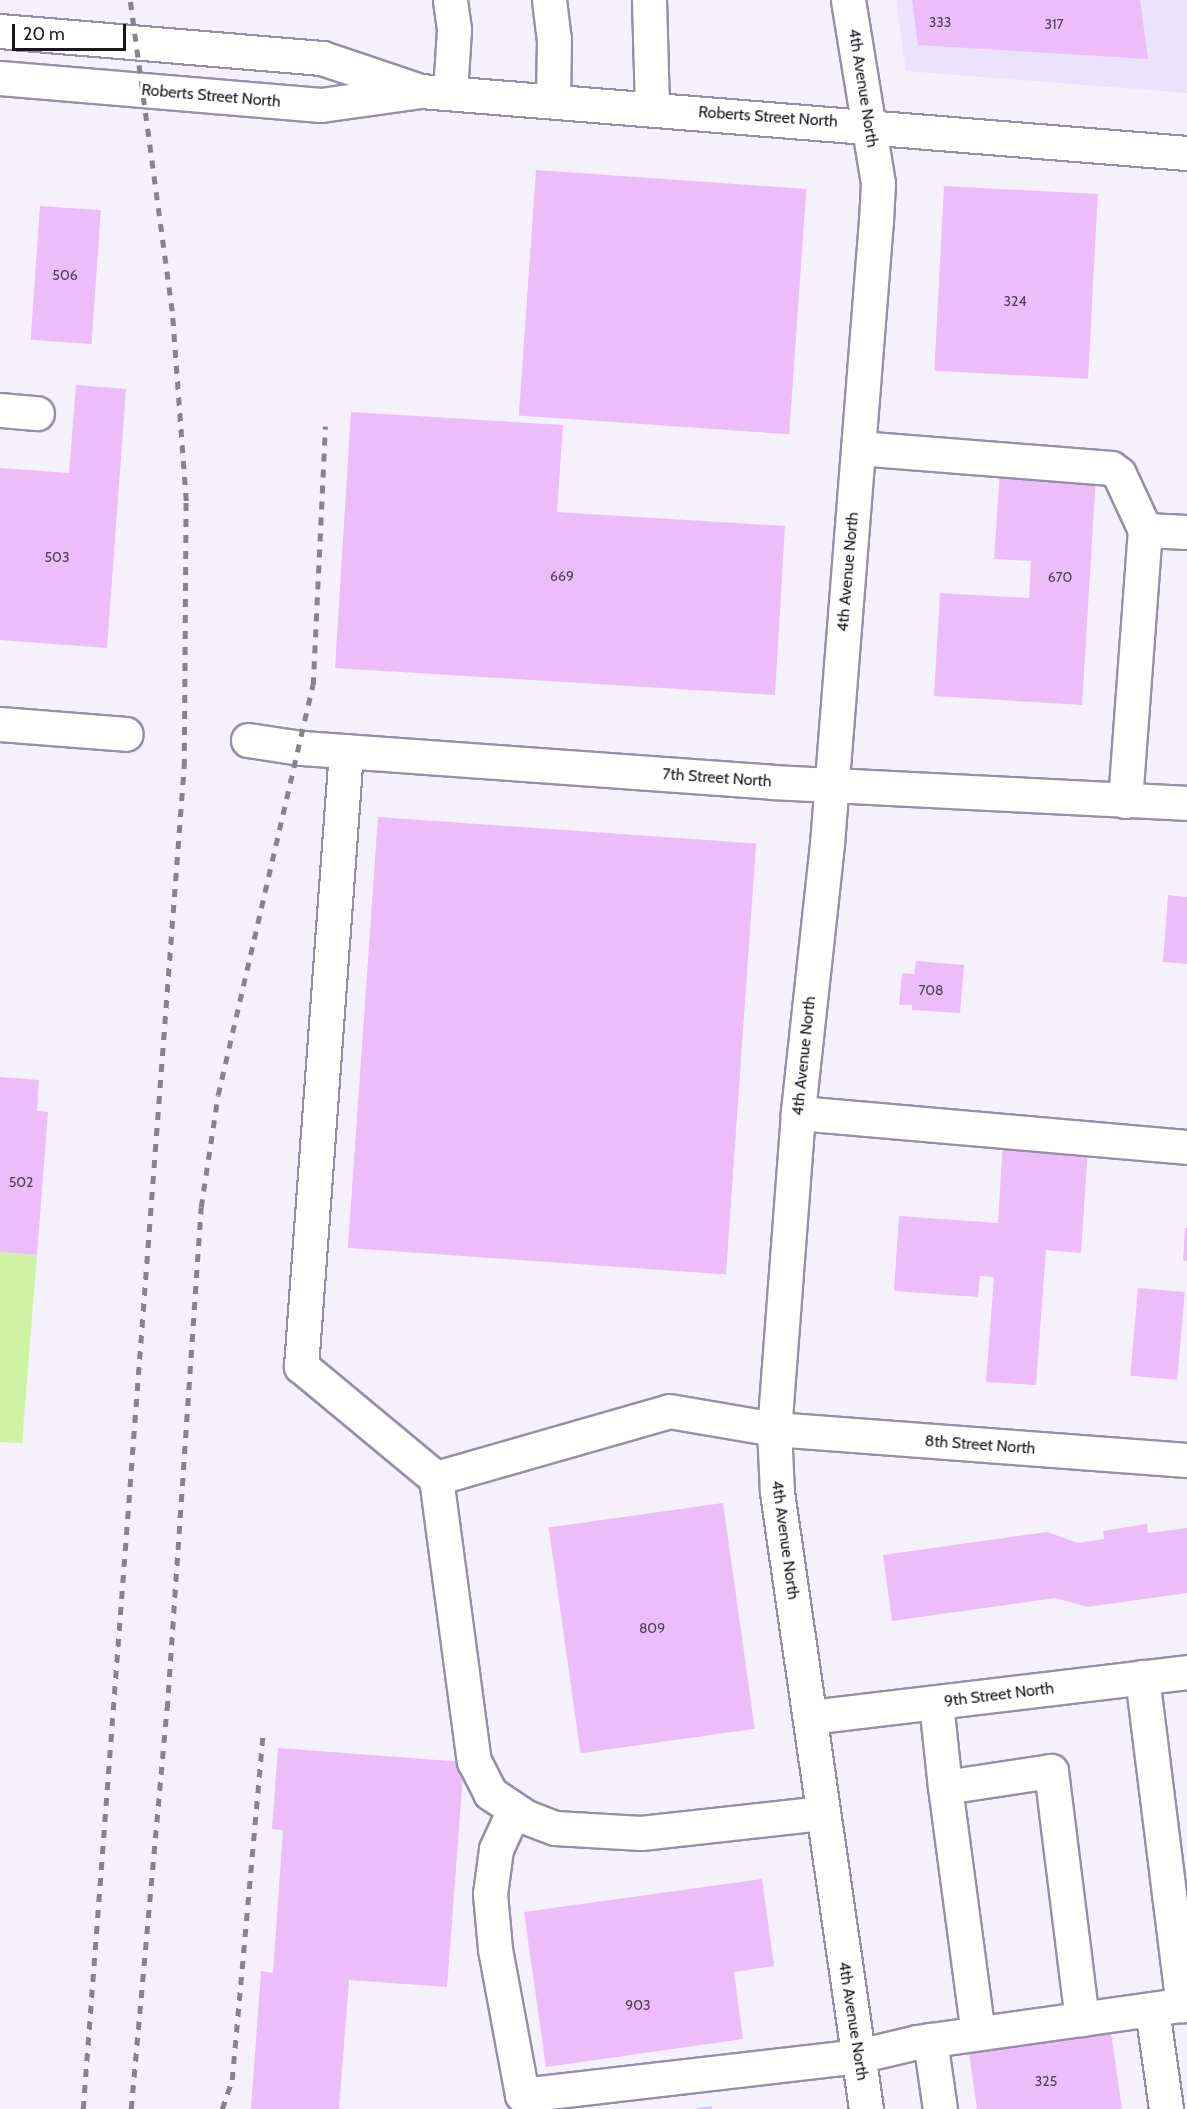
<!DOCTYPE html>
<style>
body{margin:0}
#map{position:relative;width:1187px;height:2109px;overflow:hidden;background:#f4f1fc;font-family:Cabin,sans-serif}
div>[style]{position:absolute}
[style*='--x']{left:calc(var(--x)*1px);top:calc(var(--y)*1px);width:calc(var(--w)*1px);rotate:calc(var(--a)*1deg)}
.built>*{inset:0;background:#ebe2fd}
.green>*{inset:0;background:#cef3a4}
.building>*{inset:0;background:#ecbdf8;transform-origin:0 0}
.roads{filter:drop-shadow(2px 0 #978fa7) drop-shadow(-2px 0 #978fa7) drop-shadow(0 2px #978fa7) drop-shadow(0 -2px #978fa7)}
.minor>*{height:33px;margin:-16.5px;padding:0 16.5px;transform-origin:16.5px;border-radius:16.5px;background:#fff}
.rail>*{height:4.5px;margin-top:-2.25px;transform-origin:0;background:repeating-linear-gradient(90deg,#86838d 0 8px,transparent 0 16px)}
span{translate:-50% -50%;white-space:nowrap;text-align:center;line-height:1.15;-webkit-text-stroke:6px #fff;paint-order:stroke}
.number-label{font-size:14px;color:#4e4056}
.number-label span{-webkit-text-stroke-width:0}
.street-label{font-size:16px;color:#1a1720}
.scale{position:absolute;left:12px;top:24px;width:114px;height:27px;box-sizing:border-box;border:3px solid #1a1720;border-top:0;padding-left:8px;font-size:18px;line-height:21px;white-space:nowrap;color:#1a1720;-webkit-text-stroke:4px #fff;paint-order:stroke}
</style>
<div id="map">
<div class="built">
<i style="clip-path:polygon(896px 0,1187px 0,1187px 93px,906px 71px)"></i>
</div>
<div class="green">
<i style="clip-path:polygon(0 1252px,37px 1255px,22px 1443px,0 1442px)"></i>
</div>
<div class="building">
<i style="clip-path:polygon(912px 0,1140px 0,1148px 59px,918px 45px)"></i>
<i style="left:536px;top:170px;width:271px;height:246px;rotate:4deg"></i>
<i style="left:944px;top:186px;width:154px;height:185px;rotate:3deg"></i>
<i style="left:40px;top:206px;width:61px;height:134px;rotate:4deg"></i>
<i style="clip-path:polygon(76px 385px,126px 389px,107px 648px,0 640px,0 468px,69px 473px)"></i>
<i style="clip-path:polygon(351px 412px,563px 425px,557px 512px,785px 526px,775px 695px,335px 668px)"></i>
<i style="clip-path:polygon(1000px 470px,1096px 476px,1082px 705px,934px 696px,940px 593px,1029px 598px,1031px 561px,994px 559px)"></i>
<i style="left:378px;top:817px;width:379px;height:432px;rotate:4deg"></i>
<i style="clip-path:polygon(1168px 895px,1187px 897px,1187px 964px,1163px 962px)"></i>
<i style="clip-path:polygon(916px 961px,964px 965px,960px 1013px,912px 1010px,912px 1005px,899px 1005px,902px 973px,914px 974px)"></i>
<i style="clip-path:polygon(0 1077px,39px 1080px,37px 1111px,48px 1112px,37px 1255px,0 1252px)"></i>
<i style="clip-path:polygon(1003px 1141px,1088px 1148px,1081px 1253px,1046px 1250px,1036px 1385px,986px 1382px,994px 1277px,980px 1276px,978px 1297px,894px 1291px,899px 1216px,998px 1223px)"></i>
<i style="clip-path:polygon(1185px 1228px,1187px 1228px,1187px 1261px,1183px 1260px)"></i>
<i style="left:1138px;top:1288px;width:47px;height:88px;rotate:5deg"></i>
<i style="left:723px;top:1503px;width:228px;height:176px;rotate:82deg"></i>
<i style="clip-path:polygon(1147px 1524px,1148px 1533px,1187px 1528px,1187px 1593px,1087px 1607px,1056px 1598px,892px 1621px,883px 1555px,1047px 1532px,1078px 1543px,1104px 1539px,1103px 1531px)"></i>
<i style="clip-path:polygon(278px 1748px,464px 1762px,447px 1987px,349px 1980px,339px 2109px,251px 2109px,261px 1971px,273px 1973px,283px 1830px,272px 1829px)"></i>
<i style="clip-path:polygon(762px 1879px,774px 1966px,734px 1972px,743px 2039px,546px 2067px,524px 1912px)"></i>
<i style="clip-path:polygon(1111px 2033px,1122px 2109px,977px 2109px,969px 2053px)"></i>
<i style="clip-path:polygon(712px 2106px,712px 2109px,697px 2109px,697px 2108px)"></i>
</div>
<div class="roads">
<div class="minor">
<i style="--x:549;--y:0;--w:38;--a:83"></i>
<i style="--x:554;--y:38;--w:63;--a:90.9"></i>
<i style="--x:649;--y:0;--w:109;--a:88.4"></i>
<i style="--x:848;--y:0;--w:185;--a:80.7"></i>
<i style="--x:878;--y:183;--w:37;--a:93"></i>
<i style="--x:876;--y:220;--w:626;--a:94.49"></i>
<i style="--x:827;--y:844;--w:271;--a:96.2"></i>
<i style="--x:798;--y:1113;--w:317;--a:94.3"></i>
<i style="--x:774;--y:1429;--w:63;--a:87.3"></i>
<i style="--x:777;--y:1492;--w:623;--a:81.79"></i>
<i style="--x:0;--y:31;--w:323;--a:4.8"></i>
<i style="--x:322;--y:58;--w:97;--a:18.6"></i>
<i style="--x:0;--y:78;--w:322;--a:4.8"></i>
<i style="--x:321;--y:105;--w:101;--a:-8"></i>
<i style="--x:421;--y:91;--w:769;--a:4.63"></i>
<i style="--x:450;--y:93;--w:64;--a:-86.4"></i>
<i style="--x:454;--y:29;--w:29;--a:-98"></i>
<i style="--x:0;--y:410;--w:37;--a:5"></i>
<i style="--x:858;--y:448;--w:254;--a:4.5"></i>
<i style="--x:1111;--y:468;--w:10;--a:37"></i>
<i style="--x:1119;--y:474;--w:62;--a:65.1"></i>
<i style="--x:0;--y:724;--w:126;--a:4.5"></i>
<i style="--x:248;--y:740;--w:54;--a:8.6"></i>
<i style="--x:301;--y:748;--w:473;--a:4.1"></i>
<i style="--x:773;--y:782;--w:415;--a:2.9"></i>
<i style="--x:346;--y:751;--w:617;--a:94.18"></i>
<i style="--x:301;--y:1366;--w:175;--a:39.7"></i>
<i style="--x:436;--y:1478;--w:286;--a:82.4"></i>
<i style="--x:474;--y:1761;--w:36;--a:63"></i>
<i style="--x:490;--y:1793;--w:43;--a:33.7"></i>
<i style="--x:526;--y:1817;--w:31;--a:21"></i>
<i style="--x:555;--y:1828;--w:86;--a:3.3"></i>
<i style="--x:641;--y:1833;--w:181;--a:-6.3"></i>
<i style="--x:1125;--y:801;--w:272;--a:-85.8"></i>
<i style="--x:1145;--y:530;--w:42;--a:2.7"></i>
<i style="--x:798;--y:1113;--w:390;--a:5"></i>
<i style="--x:436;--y:1478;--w:242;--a:-16"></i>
<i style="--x:669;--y:1411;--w:107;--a:9.7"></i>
<i style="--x:774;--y:1429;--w:414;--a:4.3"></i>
<i style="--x:1142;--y:1677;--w:331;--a:82.9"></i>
<i style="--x:936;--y:1703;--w:84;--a:83.9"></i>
<i style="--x:945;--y:1787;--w:107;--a:-8.6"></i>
<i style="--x:1051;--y:1771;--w:250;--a:82.9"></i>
<i style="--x:811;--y:1717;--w:379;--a:-6.8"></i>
<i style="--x:945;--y:1787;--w:248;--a:82.4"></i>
<i style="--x:514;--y:1810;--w:43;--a:114.8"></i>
<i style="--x:496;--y:1849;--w:45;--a:97.6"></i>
<i style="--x:490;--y:1894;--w:55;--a:84.8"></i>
<i style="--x:495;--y:1949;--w:148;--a:79.5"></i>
<i style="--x:522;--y:2095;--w:338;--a:-6.6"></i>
<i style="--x:858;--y:2056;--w:61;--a:-13.3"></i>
<i style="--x:917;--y:2042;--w:273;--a:-8"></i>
<i style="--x:1152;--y:2009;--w:101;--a:82"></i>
<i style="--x:930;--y:2040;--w:70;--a:81.8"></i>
</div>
</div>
<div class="rail">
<i style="--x:83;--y:2109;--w:1346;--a:-85.7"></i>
<i style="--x:184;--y:767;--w:266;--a:-89.6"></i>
<i style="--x:186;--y:501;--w:191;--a:-94.2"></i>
<i style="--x:172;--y:311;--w:314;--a:-97.7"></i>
<i style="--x:131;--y:2109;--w:402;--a:-84.9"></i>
<i style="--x:167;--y:1709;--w:503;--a:-86.13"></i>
<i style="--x:201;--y:1207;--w:113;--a:-81.4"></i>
<i style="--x:218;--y:1095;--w:421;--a:-77"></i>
<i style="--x:313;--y:685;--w:259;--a:-87.3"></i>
<i style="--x:222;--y:2109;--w:31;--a:-71"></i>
<i style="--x:232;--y:2080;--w:345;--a:-84.9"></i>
</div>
<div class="number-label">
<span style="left:940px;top:22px">333</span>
<span style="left:1054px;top:24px">317</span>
<span style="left:65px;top:275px">506</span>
<span style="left:1015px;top:301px">324</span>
<span style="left:57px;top:557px">503</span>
<span style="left:562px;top:576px">669</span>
<span style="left:1060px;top:577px">670</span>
<span style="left:931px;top:990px">708</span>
<span style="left:21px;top:1182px">502</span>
<span style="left:652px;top:1628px">809</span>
<span style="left:638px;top:2005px">903</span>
<span style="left:1046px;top:2081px">325</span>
</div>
<div class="street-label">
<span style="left:863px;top:88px;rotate:81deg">4th Avenue North</span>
<span style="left:211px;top:96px;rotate:5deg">Roberts Street North</span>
<span style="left:768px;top:117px;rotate:4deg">Roberts Street North</span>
<span style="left:848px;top:572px;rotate:-85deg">4th Avenue North</span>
<span style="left:717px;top:778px;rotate:4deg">7th Street North</span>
<span style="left:804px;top:1056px;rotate:-84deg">4th Avenue North</span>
<span style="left:980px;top:1445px;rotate:4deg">8th Street North</span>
<span style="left:785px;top:1540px;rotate:82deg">4th Avenue North</span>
<span style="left:999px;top:1695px;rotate:-7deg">9th Street North</span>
<span style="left:853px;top:2021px;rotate:81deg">4th Avenue North</span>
</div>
<div class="scale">20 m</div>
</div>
